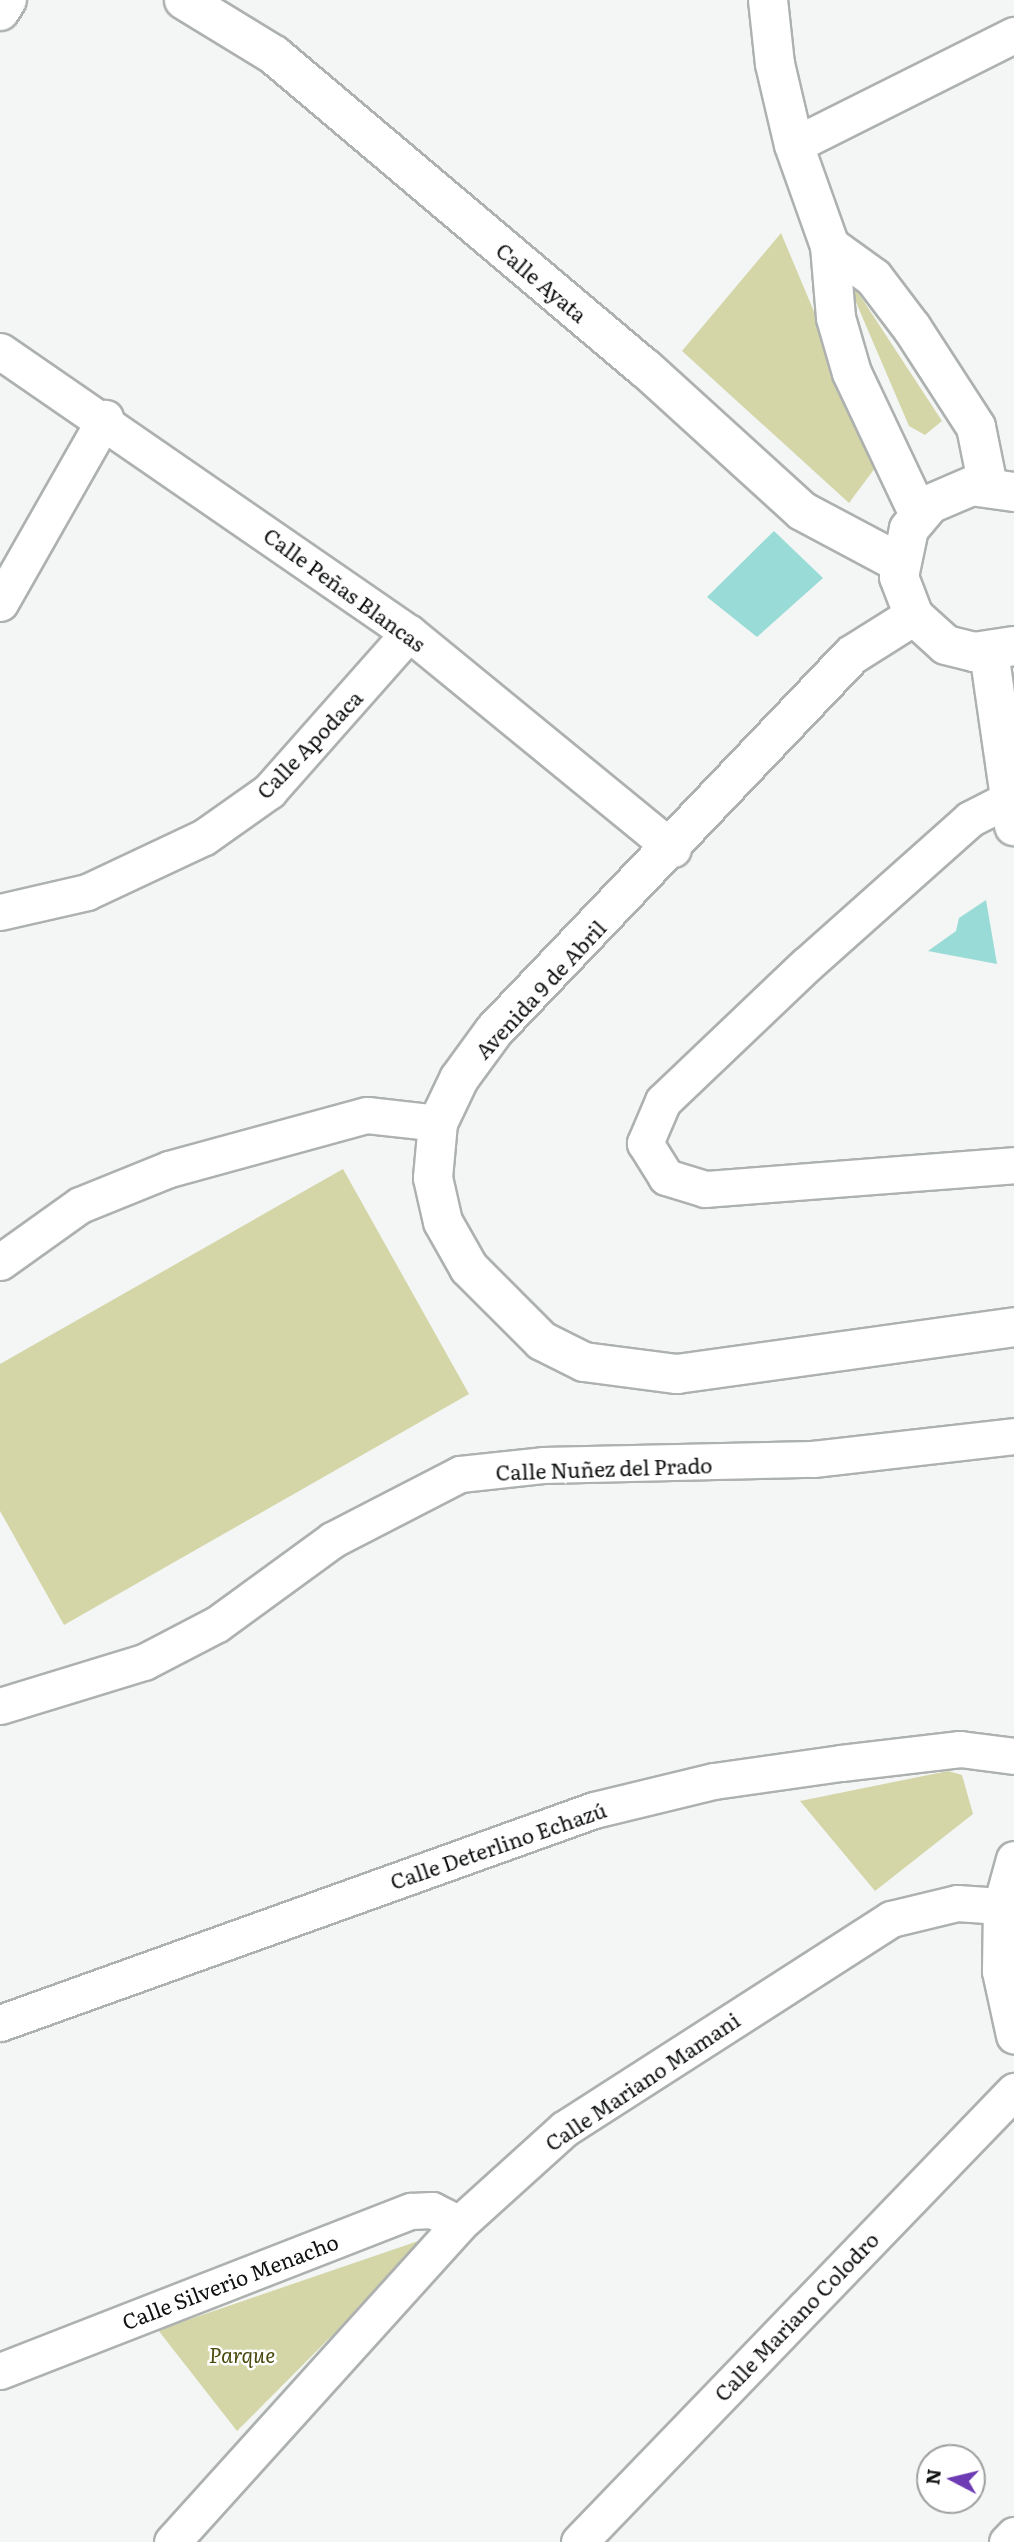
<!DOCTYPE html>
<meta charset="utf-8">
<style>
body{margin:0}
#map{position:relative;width:1014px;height:2542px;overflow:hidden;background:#f3f6f4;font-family:Literata,serif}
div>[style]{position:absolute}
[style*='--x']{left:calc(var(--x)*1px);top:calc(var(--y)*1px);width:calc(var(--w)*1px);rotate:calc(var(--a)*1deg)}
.green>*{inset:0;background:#d4d6a8}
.building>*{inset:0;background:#99dbd7}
.roads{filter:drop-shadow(2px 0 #adb1af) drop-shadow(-2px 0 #adb1af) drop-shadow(0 2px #adb1af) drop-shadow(0 -2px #adb1af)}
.minor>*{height:35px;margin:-17.5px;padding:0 17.5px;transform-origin:17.5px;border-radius:17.5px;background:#fff}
.tertiary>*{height:38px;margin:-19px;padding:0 19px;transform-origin:19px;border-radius:19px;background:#fff}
.secondary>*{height:38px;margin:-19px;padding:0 19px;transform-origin:19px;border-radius:19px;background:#fff}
span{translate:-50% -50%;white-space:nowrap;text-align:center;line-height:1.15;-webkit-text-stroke:5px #fff;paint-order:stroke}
.street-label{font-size:21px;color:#0f1010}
.park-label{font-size:21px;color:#4a4a0e;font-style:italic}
.north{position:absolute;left:916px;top:2444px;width:70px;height:70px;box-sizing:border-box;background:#fff;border:2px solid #9f9f9f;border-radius:50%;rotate:277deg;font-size:19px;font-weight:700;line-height:28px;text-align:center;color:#0f1010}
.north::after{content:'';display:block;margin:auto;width:24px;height:32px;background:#6d3bb3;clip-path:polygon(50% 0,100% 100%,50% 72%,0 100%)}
</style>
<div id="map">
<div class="green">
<i style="clip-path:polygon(781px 233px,878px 464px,849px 503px,682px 351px)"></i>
<i style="clip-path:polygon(840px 265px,942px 421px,925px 435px,909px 426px)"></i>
<i style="clip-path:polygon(343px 1169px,469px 1394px,64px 1625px,0 1511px,0 1364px)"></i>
<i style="clip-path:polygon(948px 1771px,962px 1775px,973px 1814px,875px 1891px,800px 1801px)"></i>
<i style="clip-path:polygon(430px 2237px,237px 2431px,158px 2330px)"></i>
</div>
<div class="building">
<i style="clip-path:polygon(774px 531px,823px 578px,757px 637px,707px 597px)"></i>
<i style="clip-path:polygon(986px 900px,997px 964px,928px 951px,956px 931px,959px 918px)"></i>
</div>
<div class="roads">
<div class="minor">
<i style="--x:794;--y:145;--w:246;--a:-26.6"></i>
<i style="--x:0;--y:351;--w:497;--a:34.6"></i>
<i style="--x:409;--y:633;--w:341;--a:39.3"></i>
<i style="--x:0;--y:603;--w:213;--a:-60.4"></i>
<i style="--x:1009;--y:799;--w:44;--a:152.9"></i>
<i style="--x:970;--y:819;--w:218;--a:138.3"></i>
<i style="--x:807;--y:964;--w:199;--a:136.4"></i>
<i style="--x:663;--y:1101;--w:46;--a:113.2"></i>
<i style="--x:645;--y:1143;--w:40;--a:58"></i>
<i style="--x:666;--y:1177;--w:41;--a:17.1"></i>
<i style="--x:705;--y:1189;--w:310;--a:-4.4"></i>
<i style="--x:0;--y:912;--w:89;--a:-12.9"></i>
<i style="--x:87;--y:892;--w:129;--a:-25.2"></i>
<i style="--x:204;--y:837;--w:80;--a:-35.3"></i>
<i style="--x:269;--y:791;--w:211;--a:-48.5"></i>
<i style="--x:0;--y:1262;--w:98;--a:-35.5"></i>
<i style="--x:80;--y:1205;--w:96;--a:-22"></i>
<i style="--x:169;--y:1169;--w:205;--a:-15.3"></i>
<i style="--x:367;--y:1115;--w:71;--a:6.4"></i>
<i style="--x:0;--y:1706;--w:151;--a:-17"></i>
<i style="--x:144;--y:1662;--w:82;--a:-27.5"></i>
<i style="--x:217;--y:1624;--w:142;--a:-36.1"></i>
<i style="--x:332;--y:1540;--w:144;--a:-27.3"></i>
<i style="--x:460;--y:1474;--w:83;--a:-6.2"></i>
<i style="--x:543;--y:1465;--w:270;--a:-1.3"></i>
<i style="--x:813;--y:1459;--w:202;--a:-6.5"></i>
<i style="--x:1014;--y:1859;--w:49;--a:105.5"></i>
<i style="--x:1001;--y:1906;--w:65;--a:90.9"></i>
<i style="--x:1000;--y:1971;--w:66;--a:77.7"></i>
<i style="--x:0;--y:2023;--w:631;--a:-19.73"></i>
<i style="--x:594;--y:1810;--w:123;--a:-13.6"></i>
<i style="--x:714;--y:1781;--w:128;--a:-8.1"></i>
<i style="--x:841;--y:1763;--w:120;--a:-6.7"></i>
<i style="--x:960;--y:1749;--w:54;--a:7.4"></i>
<i style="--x:0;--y:2371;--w:441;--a:-21.3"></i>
<i style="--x:411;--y:2211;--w:21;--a:-3"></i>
<i style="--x:432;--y:2210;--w:30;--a:27"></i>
<i style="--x:172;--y:2542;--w:428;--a:-47.9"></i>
<i style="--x:459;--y:2224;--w:142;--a:-42.1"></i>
<i style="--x:564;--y:2129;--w:389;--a:-32.7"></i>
<i style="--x:891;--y:1919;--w:68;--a:-13.6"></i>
<i style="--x:957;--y:1903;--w:44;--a:3.9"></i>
<i style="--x:579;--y:2542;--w:627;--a:-46.03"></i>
<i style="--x:1007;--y:2542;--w:10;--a:-45"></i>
</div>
<div class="tertiary">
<i style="--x:768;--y:0;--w:64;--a:83.8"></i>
<i style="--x:775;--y:64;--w:83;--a:76.8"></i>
<i style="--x:794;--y:145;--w:107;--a:70.4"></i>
<i style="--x:830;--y:246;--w:72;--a:85.2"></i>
<i style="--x:836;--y:318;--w:57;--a:73.8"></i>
<i style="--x:852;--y:373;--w:157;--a:64.7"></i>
<i style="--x:830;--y:246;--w:54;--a:36"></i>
<i style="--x:874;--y:278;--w:63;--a:52.8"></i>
<i style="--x:912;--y:328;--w:118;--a:57.1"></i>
<i style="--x:976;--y:427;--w:60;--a:78.5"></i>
</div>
<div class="secondary">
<i style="--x:184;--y:0;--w:105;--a:31.4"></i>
<i style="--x:274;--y:55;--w:485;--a:40.2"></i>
<i style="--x:645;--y:368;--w:212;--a:42.3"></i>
<i style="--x:802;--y:511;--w:111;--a:28"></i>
<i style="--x:0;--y:11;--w:13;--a:-58"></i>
<i style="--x:1014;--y:492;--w:42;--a:-171.9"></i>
<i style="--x:972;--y:486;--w:46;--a:156.8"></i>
<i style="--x:930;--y:504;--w:33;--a:130"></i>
<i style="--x:909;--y:529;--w:49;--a:101.8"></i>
<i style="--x:899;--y:577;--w:42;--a:69"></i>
<i style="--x:914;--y:616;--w:43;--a:42.2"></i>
<i style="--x:946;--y:645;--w:29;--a:14"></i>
<i style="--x:974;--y:652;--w:40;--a:-8.5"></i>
<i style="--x:914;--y:616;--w:73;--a:147.8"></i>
<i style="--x:852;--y:655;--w:519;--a:133.6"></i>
<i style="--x:494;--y:1031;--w:59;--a:126.1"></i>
<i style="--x:459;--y:1079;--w:49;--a:115.5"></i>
<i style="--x:438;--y:1123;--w:55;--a:95.2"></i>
<i style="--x:433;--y:1178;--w:45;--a:77.2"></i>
<i style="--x:443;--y:1222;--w:53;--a:60.5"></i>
<i style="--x:469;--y:1268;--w:103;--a:45"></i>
<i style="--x:542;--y:1341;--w:47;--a:26.6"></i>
<i style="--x:584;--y:1362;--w:94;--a:7.4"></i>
<i style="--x:677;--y:1374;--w:340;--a:-7.9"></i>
<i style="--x:989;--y:652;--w:176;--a:81.8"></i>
</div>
</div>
<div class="street-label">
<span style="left:542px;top:282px;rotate:40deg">Calle Ayata</span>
<span style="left:345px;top:589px;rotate:36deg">Calle Peñas Blancas</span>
<span style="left:309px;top:744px;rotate:-46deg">Calle Apodaca</span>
<span style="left:540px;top:989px;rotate:-47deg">Avenida 9 de Abril</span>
<span style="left:604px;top:1468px;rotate:-2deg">Calle Nuñez del Prado</span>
<span style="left:498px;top:1845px;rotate:-19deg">Calle Deterlino Echazú</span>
<span style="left:642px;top:2081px;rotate:-34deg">Calle Mariano Mamani</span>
<span style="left:230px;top:2281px;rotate:-21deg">Calle Silverio Menacho</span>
<span style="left:796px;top:2316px;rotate:-46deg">Calle Mariano Colodro</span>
</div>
<div class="park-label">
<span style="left:242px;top:2354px">Parque</span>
</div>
<div class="north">N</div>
</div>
